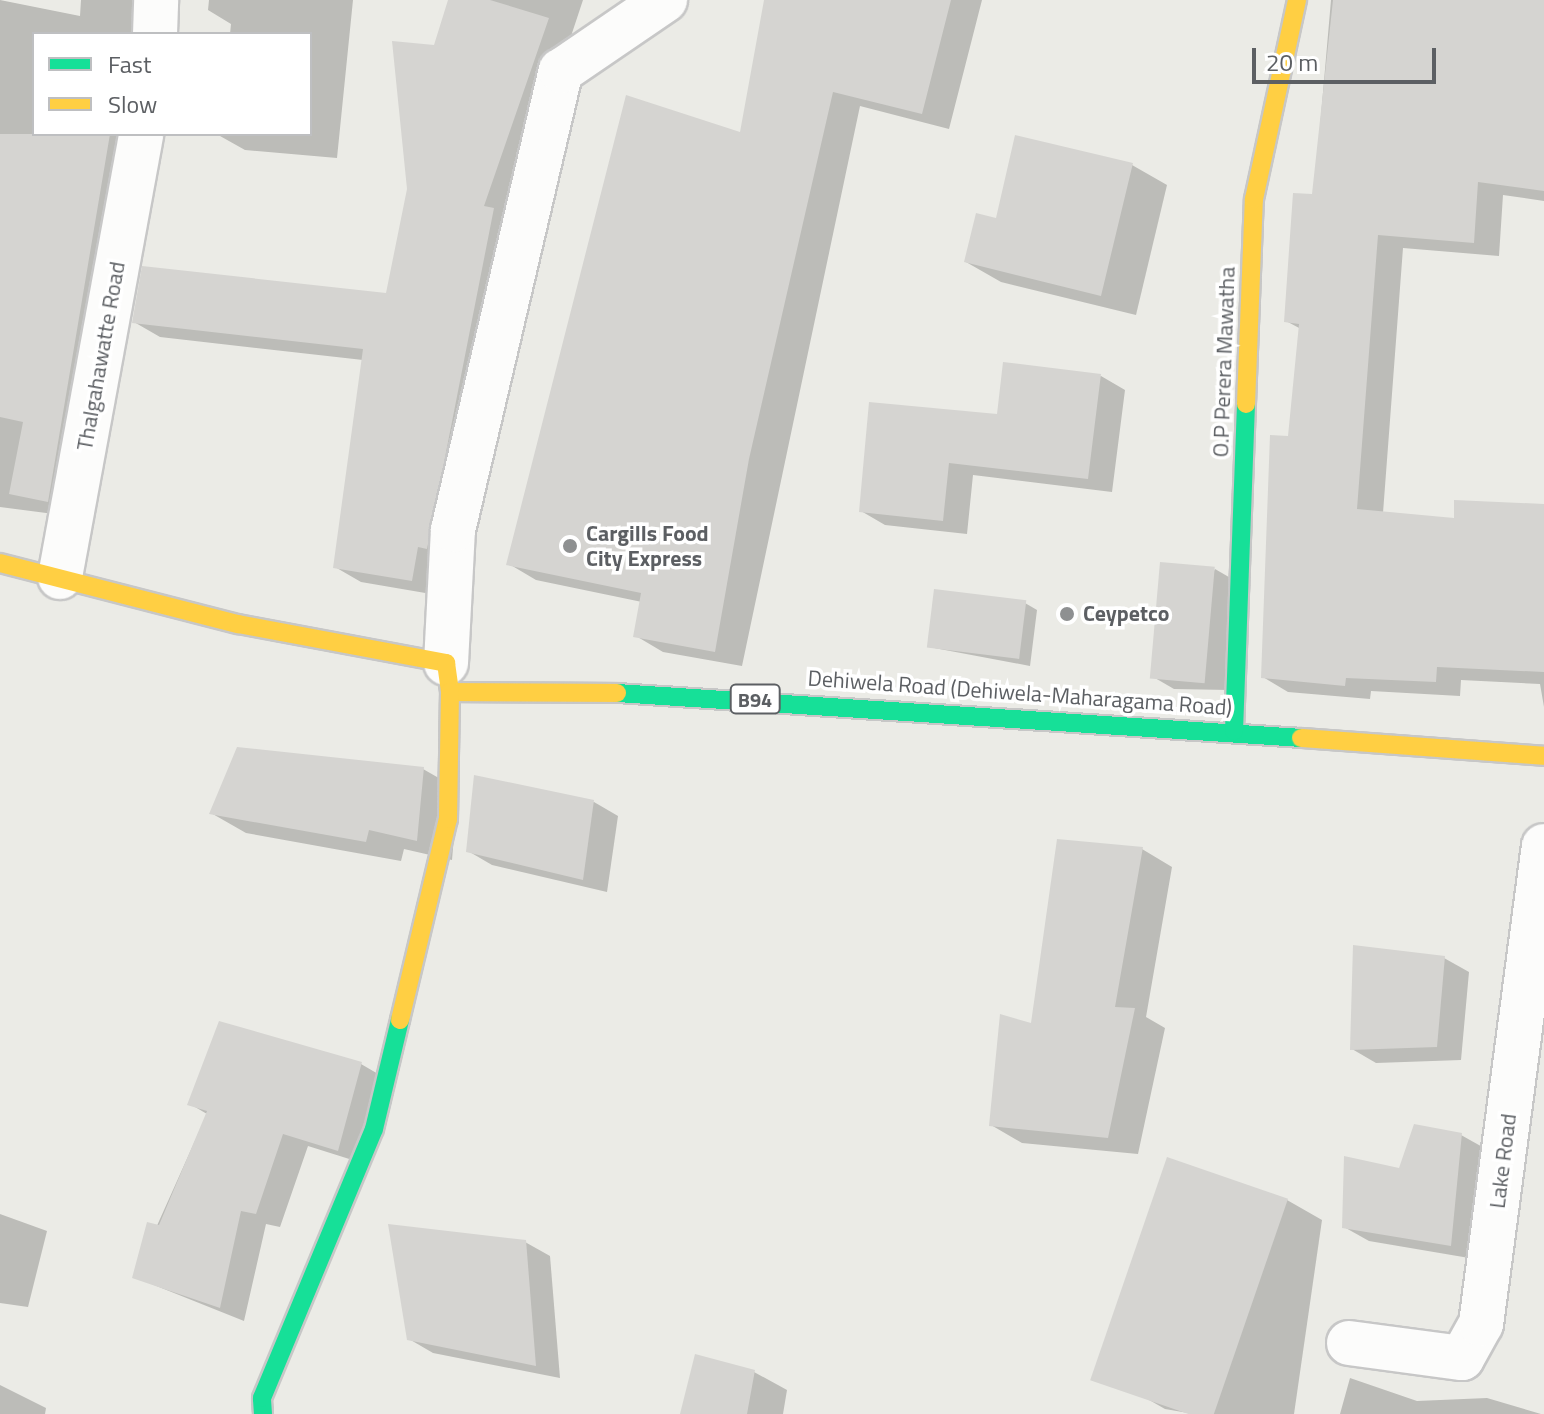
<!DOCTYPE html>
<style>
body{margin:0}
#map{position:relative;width:1544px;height:1414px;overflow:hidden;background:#ebebe6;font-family:"Titillium Web",sans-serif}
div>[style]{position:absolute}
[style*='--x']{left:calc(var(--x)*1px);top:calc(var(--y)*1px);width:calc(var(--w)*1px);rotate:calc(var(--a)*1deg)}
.shadow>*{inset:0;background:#0003}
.building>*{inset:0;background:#d5d4d1;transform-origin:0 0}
.roads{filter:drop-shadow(2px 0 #c7c7c7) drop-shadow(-2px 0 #c7c7c7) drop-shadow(0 2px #c7c7c7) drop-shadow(0 -2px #c7c7c7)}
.street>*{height:44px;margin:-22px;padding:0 22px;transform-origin:22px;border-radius:22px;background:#fcfcfb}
.fast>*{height:18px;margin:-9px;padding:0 9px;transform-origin:9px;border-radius:9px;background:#16e098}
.slow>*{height:18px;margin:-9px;padding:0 9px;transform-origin:9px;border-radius:9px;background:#ffcf43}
.dots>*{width:22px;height:22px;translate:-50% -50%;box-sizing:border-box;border:4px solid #fff;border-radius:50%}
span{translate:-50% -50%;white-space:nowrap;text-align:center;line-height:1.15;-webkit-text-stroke:7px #fff;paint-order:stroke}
.shield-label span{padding:2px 6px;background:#fff;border:2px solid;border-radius:6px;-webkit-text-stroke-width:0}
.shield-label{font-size:20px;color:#5c5f63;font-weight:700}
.street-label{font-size:22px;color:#5c5f63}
.poi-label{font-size:22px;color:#5c5f63;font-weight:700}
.left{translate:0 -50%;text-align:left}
.legend{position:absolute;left:32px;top:32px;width:280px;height:104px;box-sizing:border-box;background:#fff;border:2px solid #bebfc1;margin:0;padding:10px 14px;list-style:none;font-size:24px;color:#5c5f63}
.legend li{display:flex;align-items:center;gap:16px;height:40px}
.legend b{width:40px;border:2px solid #bebfc1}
.scale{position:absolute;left:1252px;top:48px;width:184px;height:36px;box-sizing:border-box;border:4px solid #5c5f63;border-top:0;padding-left:10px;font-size:24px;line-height:28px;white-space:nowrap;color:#5c5f63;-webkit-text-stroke:6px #fff;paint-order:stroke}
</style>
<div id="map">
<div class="shadow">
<i style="clip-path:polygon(0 0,80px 16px,81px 0,158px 0,155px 34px,34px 34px,34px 134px,146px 134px,77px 517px,0 507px)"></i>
<i style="clip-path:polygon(209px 0,353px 0,337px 158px,245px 150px,220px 136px,310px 134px,310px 34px,230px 34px,231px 24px,208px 10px)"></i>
<i style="clip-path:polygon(450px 0,583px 0,510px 220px,437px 595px,361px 582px,335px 567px,363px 360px,160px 337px,134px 322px,388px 295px)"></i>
<i style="clip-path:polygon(769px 0,982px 0,949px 129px,860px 106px,742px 666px,663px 652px,636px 636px,642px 602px,536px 580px,509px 564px,741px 135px)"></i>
<i style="clip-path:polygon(1331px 0,1487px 0,1544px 29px,1544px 201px,1503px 195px,1499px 256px,1403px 248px,1383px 513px,1455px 520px,1544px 506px,1544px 707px,1540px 684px,1461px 680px,1460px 696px,1371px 691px,1370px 699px,1288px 692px,1263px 677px,1301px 329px,1286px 321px,1314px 196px)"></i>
<i style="clip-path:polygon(1132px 165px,1167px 185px,1136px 315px,1001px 282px,966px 262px,997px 220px)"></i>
<i style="clip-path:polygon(1101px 376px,1125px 390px,1112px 492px,973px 475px,967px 534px,885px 525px,861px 511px,999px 416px)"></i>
<i style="clip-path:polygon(1215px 569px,1234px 580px,1229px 690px,1174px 689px,1155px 678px)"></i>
<i style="clip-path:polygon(1025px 603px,1037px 610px,1030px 666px,929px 647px)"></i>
<i style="clip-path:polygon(423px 769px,458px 789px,452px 860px,404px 849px,401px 861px,246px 833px,211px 813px)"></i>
<i style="clip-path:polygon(594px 802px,618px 816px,607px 892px,492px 865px,468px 851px)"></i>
<i style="clip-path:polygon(1142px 849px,1172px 867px,1146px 1017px,1165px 1028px,1138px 1154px,1022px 1143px,991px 1125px,1033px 1026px)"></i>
<i style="clip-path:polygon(1444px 958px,1469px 972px,1461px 1060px,1376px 1063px,1352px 1049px)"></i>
<i style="clip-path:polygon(361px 1064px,385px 1078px,362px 1163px,308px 1146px,280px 1227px,266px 1224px,244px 1321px,134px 1277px,207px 1114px,190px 1104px)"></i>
<i style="clip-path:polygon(1461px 1135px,1486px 1149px,1475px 1259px,1369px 1241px,1344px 1227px,1400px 1171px)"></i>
<i style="clip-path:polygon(1287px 1200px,1322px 1220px,1294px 1414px,1194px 1414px,1165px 1409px,1130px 1389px)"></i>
<i style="clip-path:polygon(0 1214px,47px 1231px,28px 1307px,0 1303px)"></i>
<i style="clip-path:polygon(525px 1242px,550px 1256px,560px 1378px,433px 1353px,409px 1339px)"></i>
<i style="clip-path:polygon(754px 1372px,787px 1390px,783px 1414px,682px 1414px)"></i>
<i style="clip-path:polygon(1350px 1378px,1417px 1401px,1487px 1398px,1541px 1414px,1340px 1414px)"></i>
<i style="clip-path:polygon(0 1385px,46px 1408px,45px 1414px,0 1414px)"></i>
</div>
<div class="building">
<i style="clip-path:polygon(448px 0,490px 0,549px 18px,484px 206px,494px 208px,427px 549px,418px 547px,412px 581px,333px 568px,363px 349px,132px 323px,142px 266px,386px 293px,407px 189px,392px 41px,434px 45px)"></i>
<i style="clip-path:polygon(764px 0,951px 0,922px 114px,833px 92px,749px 459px,715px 652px,633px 637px,641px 593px,506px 565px,626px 95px,740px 132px)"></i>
<i style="clip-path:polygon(1333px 0,1544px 0,1544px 191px,1478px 182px,1474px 243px,1378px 235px,1357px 509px,1454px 518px,1454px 500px,1544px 504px,1544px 672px,1437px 667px,1436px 682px,1346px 678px,1345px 686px,1261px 678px,1270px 435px,1288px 436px,1299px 324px,1284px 322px,1293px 193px,1312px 194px)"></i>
<i style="clip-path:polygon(0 134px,110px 134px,48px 502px,9px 494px,23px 422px,0 417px)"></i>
<i style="clip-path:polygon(1015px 135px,1133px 163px,1101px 296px,964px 262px,976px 213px,996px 218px)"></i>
<i style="clip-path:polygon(1003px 362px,1101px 374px,1088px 479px,949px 463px,943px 521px,859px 512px,869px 402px,997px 414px)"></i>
<i style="left:1160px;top:562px;width:55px;height:117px;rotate:5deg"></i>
<i style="left:934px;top:589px;width:93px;height:59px;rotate:7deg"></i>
<i style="clip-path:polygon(237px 747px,424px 767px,417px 841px,369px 830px,366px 842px,209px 814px)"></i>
<i style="clip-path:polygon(474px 775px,594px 800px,583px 880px,466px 852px)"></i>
<i style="clip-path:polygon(1057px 839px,1143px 847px,1115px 1007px,1135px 1008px,1108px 1138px,989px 1126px,1000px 1014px,1031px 1023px)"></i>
<i style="clip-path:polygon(1353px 945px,1445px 956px,1437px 1047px,1350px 1050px)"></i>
<i style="clip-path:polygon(219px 1021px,362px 1062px,338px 1151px,283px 1134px,256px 1214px,241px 1211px,220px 1308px,132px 1278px,147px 1222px,159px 1225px,207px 1111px,187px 1105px)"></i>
<i style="clip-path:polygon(1414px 1124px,1462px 1133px,1451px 1246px,1342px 1228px,1344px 1156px,1399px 1168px)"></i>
<i style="left:1167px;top:1157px;width:128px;height:236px;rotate:19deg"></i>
<i style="clip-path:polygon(388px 1224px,526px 1240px,536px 1366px,407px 1340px)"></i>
<i style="clip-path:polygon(695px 1354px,755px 1370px,747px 1414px,680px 1414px)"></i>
</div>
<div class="roads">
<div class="street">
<i style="--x:155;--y:34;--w:34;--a:-88"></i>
<i style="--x:60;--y:577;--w:450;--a:-79.6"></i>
<i style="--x:446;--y:663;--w:133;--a:-87"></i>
<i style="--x:453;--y:530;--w:472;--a:-76.8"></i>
<i style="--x:561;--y:71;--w:126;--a:-34.3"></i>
<i style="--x:1349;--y:1343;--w:114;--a:7.6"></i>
<i style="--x:1462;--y:1358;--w:39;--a:-61"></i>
<i style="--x:1481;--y:1324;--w:482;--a:-82.5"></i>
</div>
<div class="fast">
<i style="--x:617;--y:693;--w:685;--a:3.76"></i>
<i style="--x:1234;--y:731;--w:327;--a:-87.9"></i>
<i style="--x:263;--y:1414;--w:16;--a:-94"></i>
<i style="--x:262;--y:1398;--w:291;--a:-67.4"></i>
<i style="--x:374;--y:1129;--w:112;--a:-76.6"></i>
</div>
<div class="slow">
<i style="--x:1246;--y:404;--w:205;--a:-87.8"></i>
<i style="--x:1254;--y:199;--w:204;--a:-77.8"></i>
<i style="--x:0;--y:563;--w:246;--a:14.4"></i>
<i style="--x:238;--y:624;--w:212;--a:10.6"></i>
<i style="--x:446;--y:663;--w:29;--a:82"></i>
<i style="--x:450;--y:692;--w:167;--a:0.3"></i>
<i style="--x:1301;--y:738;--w:244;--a:4.2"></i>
<i style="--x:400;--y:1020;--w:207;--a:-76.6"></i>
<i style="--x:448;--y:819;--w:127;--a:-89.1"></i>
</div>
</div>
<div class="dots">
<i style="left:570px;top:546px;background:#8e9091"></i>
<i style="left:1067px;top:614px;background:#8e9091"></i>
</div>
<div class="shield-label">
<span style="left:755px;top:699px">B94</span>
</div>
<div class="street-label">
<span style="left:101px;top:356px;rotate:-80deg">Thalgahawatte Road</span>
<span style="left:1224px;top:362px;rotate:-88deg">O.P Perera Mawatha</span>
<span style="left:1020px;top:693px;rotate:4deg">Dehiwela Road (Dehiwela-Maharagama Road)</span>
<span style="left:1503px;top:1161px;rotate:-83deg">Lake Road</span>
</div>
<div class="poi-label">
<span class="left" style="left:586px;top:546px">Cargills Food<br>City Express</span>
<span class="left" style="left:1083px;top:614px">Ceypetco</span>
</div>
<ul class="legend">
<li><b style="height:10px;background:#16e098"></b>Fast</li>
<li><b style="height:10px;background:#ffcf43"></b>Slow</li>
</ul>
<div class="scale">20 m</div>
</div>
